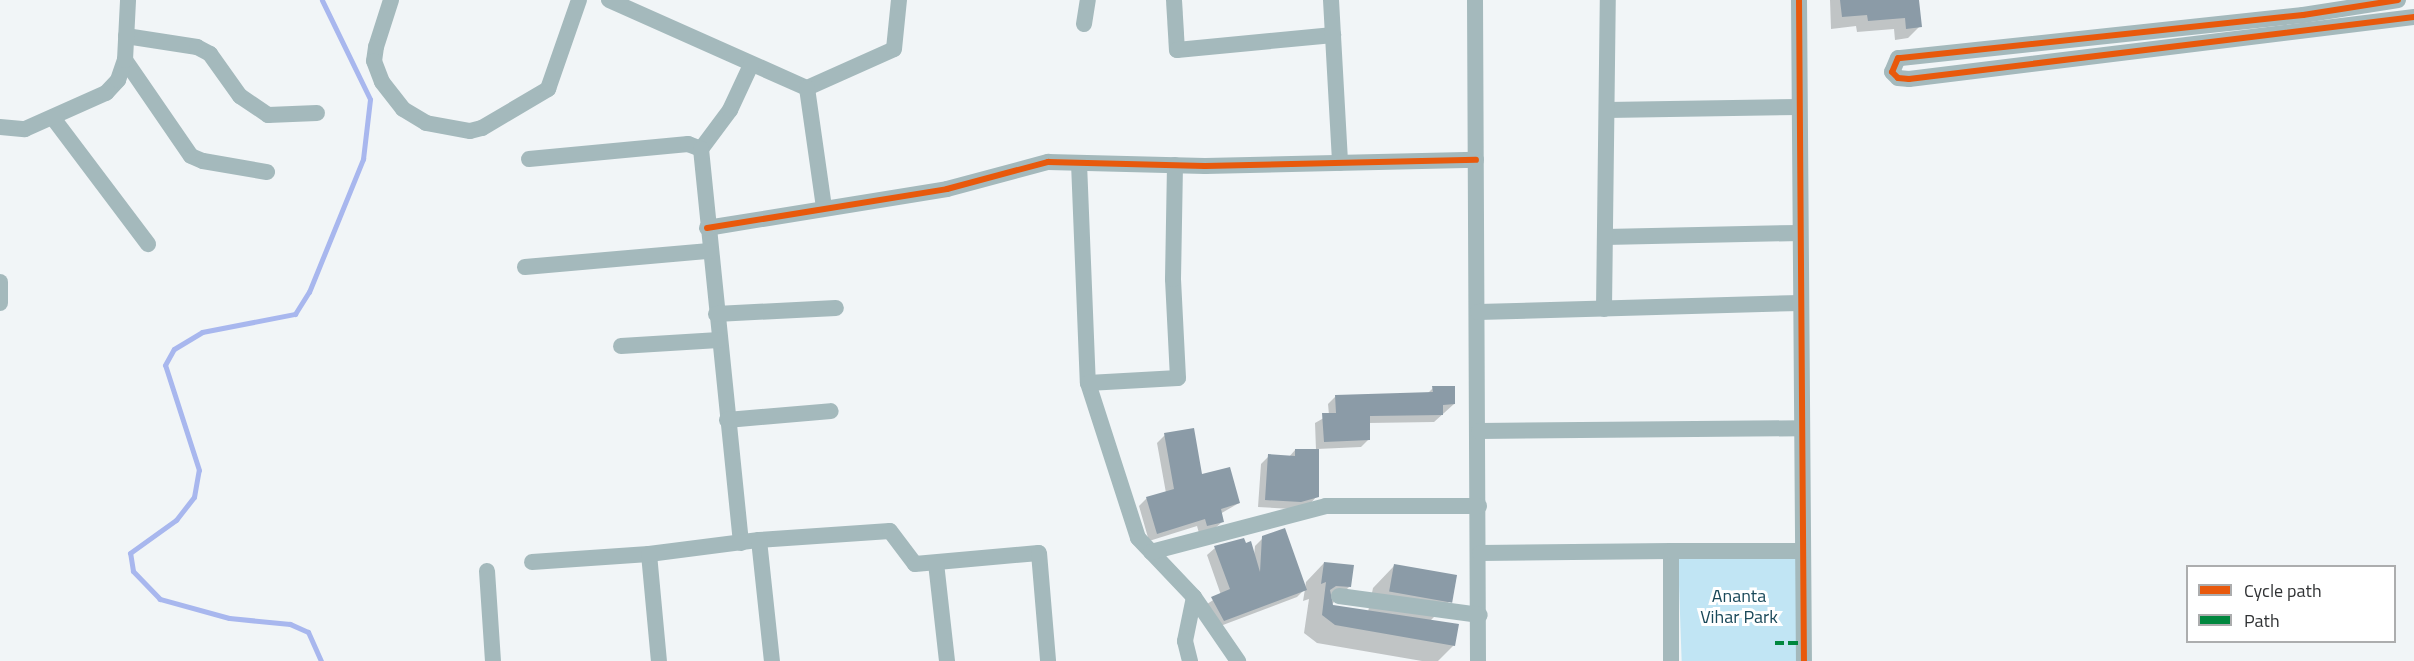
<!DOCTYPE html>
<style>
body{margin:0}
#map{position:relative;width:2414px;height:661px;overflow:hidden;background:#f1f5f7;font-family:"Titillium Web",sans-serif}
div>[style]{position:absolute}
[style*='--x']{left:calc(var(--x)*1px);top:calc(var(--y)*1px);width:calc(var(--w)*1px);rotate:calc(var(--a)*1deg)}
.green>*{inset:0;background:#c1e5f4;transform-origin:0 0}
.shadow>*{inset:0;background:#0003}
.stream>*{height:5px;margin:-2.5px;padding:0 2.5px;transform-origin:2.5px;border-radius:2.5px;background:#a8b7ee}
.building>*{inset:0;background:#8b9ba7;transform-origin:0 0}
.minor>*{height:16px;margin:-8px;padding:0 8px;transform-origin:8px;border-radius:8px;background:#a4b9bc}
.quiet>*{height:4.5px;margin-top:-2.25px;transform-origin:0;background:repeating-linear-gradient(90deg,#00873e 0 9px,transparent 0 13.5px)}
.cycleway>*{height:6px;margin:-3px;padding:0 3px;transform-origin:3px;border-radius:3px;background:#e8590c}
span{translate:-50% -50%;white-space:nowrap;text-align:center;line-height:1.15;-webkit-text-stroke:6px #fff;paint-order:stroke}
.park-label{font-size:18px;color:#194859}
.legend{position:absolute;left:2186px;top:565px;width:210px;height:78px;box-sizing:border-box;background:#fff;border:2px solid #acadae;margin:0;padding:8px 10px;list-style:none;font-size:18px;color:#303234}
.legend li{display:flex;align-items:center;gap:12px;height:30px}
.legend b{width:30px;border:2px solid #acadae}
</style>
<div id="map">
<div class="green">
<i style="left:1800px;top:554px;width:107px;height:122px;rotate:88deg"></i>
</div>
<div class="shadow">
<i style="clip-path:polygon(1830px 0,1918px 0,1920px 26px,1908px 38px,1895px 40px,1894px 29px,1857px 32px,1856px 26px,1831px 29px)"></i>
<i style="clip-path:polygon(1433px 388px,1454px 404px,1434px 422px,1368px 423px,1369px 439px,1361px 447px,1317px 449px,1317px 496px,1309px 505px,1292px 509px,1258px 507px,1261px 464px,1269px 456px,1289px 457px,1295px 450px,1316px 450px,1315px 423px,1329px 415px,1328px 404px,1336px 396px,1427px 394px)"></i>
<i style="clip-path:polygon(1165px 435px,1201px 476px,1239px 503px,1220px 514px,1222px 522px,1214px 529px,1199px 533px,1197px 526px,1149px 541px,1139px 506px,1147px 498px,1166px 493px,1157px 443px)"></i>
<i style="clip-path:polygon(1263px 538px,1305px 589px,1306px 582px,1324px 563px,1350px 586px,1330px 606px,1368px 612px,1373px 588px,1394px 566px,1451px 600px,1430px 621px,1454px 645px,1438px 661px,1422px 661px,1317px 643px,1304px 633px,1309px 599px,1303px 601px,1305px 589px,1297px 597px,1215px 628px,1204px 606px,1221px 595px,1207px 555px,1215px 548px,1254px 556px,1255px 546px)"></i>
</div>
<div class="stream">
<i style="--x:321;--y:661;--w:32;--a:-114"></i>
<i style="--x:308;--y:632;--w:20;--a:-156"></i>
<i style="--x:290;--y:624;--w:61;--a:-174.4"></i>
<i style="--x:229;--y:618;--w:72;--a:-164.6"></i>
<i style="--x:160;--y:599;--w:39;--a:-134"></i>
<i style="--x:133;--y:571;--w:18;--a:-99"></i>
<i style="--x:130;--y:553;--w:57;--a:-35.7"></i>
<i style="--x:176;--y:520;--w:29;--a:-52"></i>
<i style="--x:194;--y:497;--w:27;--a:-80"></i>
<i style="--x:199;--y:470;--w:110;--a:-107.9"></i>
<i style="--x:165;--y:365;--w:18;--a:-61"></i>
<i style="--x:174;--y:349;--w:33;--a:-31"></i>
<i style="--x:202;--y:332;--w:95;--a:-11"></i>
<i style="--x:295;--y:314;--w:26;--a:-58"></i>
<i style="--x:309;--y:292;--w:144;--a:-67.9"></i>
<i style="--x:363;--y:159;--w:60;--a:-83.3"></i>
<i style="--x:370;--y:99;--w:110;--a:-115.9"></i>
</div>
<div class="building">
<i style="clip-path:polygon(1840px 0,1919px 0,1922px 27px,1906px 29px,1905px 18px,1868px 21px,1867px 15px,1842px 17px)"></i>
<i style="clip-path:polygon(1432px 386px,1455px 386px,1455px 404px,1443px 405px,1443px 415px,1370px 416px,1370px 440px,1324px 442px,1322px 413px,1336px 413px,1335px 395px,1433px 392px)"></i>
<i style="clip-path:polygon(1194px 428px,1202px 474px,1230px 467px,1240px 503px,1221px 509px,1224px 522px,1207px 526px,1205px 519px,1157px 534px,1146px 497px,1174px 489px,1164px 433px)"></i>
<i style="clip-path:polygon(1295px 449px,1319px 449px,1319px 497px,1301px 502px,1265px 500px,1268px 454px,1295px 456px)"></i>
<i style="clip-path:polygon(1285px 528px,1307px 590px,1224px 621px,1211px 597px,1230px 589px,1214px 546px,1244px 538px,1246px 543px,1251px 541px,1260px 572px,1262px 536px)"></i>
<i style="clip-path:polygon(1324px 562px,1354px 565px,1351px 587px,1336px 586px,1330px 590px,1333px 605px,1459px 624px,1455px 646px,1335px 625px,1322px 615px,1326px 582px,1321px 584px)"></i>
<i style="left:1394px;top:564px;width:64px;height:28px;rotate:10deg"></i>
</div>
<div class="minor">
<i style="--x:391;--y:0;--w:49;--a:107.7"></i>
<i style="--x:376;--y:47;--w:14;--a:98"></i>
<i style="--x:374;--y:61;--w:22;--a:69"></i>
<i style="--x:382;--y:82;--w:34;--a:52"></i>
<i style="--x:403;--y:109;--w:27;--a:31"></i>
<i style="--x:426;--y:123;--w:45;--a:10.3"></i>
<i style="--x:470;--y:131;--w:12;--a:-14"></i>
<i style="--x:482;--y:128;--w:77;--a:-30.6"></i>
<i style="--x:548;--y:89;--w:94;--a:-70.8"></i>
<i style="--x:609;--y:0;--w:217;--a:24"></i>
<i style="--x:807;--y:88;--w:95;--a:-24.1"></i>
<i style="--x:894;--y:49;--w:49;--a:-84.2"></i>
<i style="--x:1174;--y:0;--w:50;--a:86.6"></i>
<i style="--x:1177;--y:50;--w:157;--a:-5.5"></i>
<i style="--x:1331;--y:0;--w:163;--a:86.8"></i>
<i style="--x:1475;--y:0;--w:661;--a:89.74"></i>
<i style="--x:1799;--y:0;--w:661;--a:89.57"></i>
<i style="--x:2398;--y:0;--w:96;--a:171"></i>
<i style="--x:2303;--y:15;--w:407;--a:173.9"></i>
<i style="--x:1898;--y:58;--w:15;--a:113"></i>
<i style="--x:1892;--y:72;--w:8;--a:45"></i>
<i style="--x:1898;--y:78;--w:11;--a:5"></i>
<i style="--x:1909;--y:79;--w:509;--a:-7"></i>
<i style="--x:1084;--y:24;--w:24;--a:-81"></i>
<i style="--x:126;--y:36;--w:72;--a:8.8"></i>
<i style="--x:197;--y:47;--w:15;--a:28"></i>
<i style="--x:210;--y:54;--w:52;--a:54.5"></i>
<i style="--x:240;--y:96;--w:34;--a:34"></i>
<i style="--x:268;--y:115;--w:49;--a:-2.3"></i>
<i style="--x:125;--y:60;--w:116;--a:55.5"></i>
<i style="--x:191;--y:156;--w:13;--a:23"></i>
<i style="--x:203;--y:161;--w:65;--a:9.8"></i>
<i style="--x:807;--y:88;--w:120;--a:81.9"></i>
<i style="--x:1607;--y:110;--w:192;--a:-0.9"></i>
<i style="--x:53;--y:118;--w:158;--a:53"></i>
<i style="--x:0;--y:127;--w:25;--a:5"></i>
<i style="--x:25;--y:129;--w:89;--a:-24"></i>
<i style="--x:106;--y:93;--w:18;--a:-47"></i>
<i style="--x:118;--y:80;--w:21;--a:-71"></i>
<i style="--x:125;--y:60;--w:60;--a:-87.1"></i>
<i style="--x:701;--y:149;--w:49;--a:-53.4"></i>
<i style="--x:730;--y:110;--w:50;--a:-65"></i>
<i style="--x:529;--y:159;--w:160;--a:-5.4"></i>
<i style="--x:688;--y:144;--w:14;--a:21"></i>
<i style="--x:701;--y:149;--w:396;--a:84.2"></i>
<i style="--x:1079;--y:163;--w:220;--a:87.7"></i>
<i style="--x:1088;--y:383;--w:163;--a:72.1"></i>
<i style="--x:1138;--y:538;--w:81;--a:46.5"></i>
<i style="--x:1194;--y:597;--w:45;--a:101.6"></i>
<i style="--x:1185;--y:641;--w:21;--a:76"></i>
<i style="--x:707;--y:228;--w:243;--a:-9.2"></i>
<i style="--x:947;--y:189;--w:105;--a:-15"></i>
<i style="--x:1048;--y:162;--w:157;--a:1.5"></i>
<i style="--x:1205;--y:166;--w:271;--a:-1.3"></i>
<i style="--x:1605;--y:237;--w:195;--a:-1.2"></i>
<i style="--x:525;--y:267;--w:185;--a:-5"></i>
<i style="--x:0;--y:282;--w:21;--a:90"></i>
<i style="--x:1604;--y:309;--w:309;--a:-89.3"></i>
<i style="--x:1478;--y:312;--w:322;--a:-1.6"></i>
<i style="--x:716;--y:314;--w:120;--a:-2.9"></i>
<i style="--x:621;--y:346;--w:98;--a:-3.5"></i>
<i style="--x:1088;--y:383;--w:90;--a:-3.2"></i>
<i style="--x:1178;--y:378;--w:99;--a:-92.9"></i>
<i style="--x:1173;--y:279;--w:114;--a:-89"></i>
<i style="--x:727;--y:420;--w:104;--a:-4.9"></i>
<i style="--x:1479;--y:431;--w:322;--a:-0.5"></i>
<i style="--x:759;--y:540;--w:131;--a:-3.9"></i>
<i style="--x:890;--y:531;--w:41;--a:52.9"></i>
<i style="--x:915;--y:564;--w:124;--a:-5.1"></i>
<i style="--x:1039;--y:553;--w:108;--a:85.2"></i>
<i style="--x:1151;--y:552;--w:181;--a:-14.7"></i>
<i style="--x:1326;--y:506;--w:153;--a:0"></i>
<i style="--x:1480;--y:553;--w:191;--a:-0.6"></i>
<i style="--x:649;--y:554;--w:107;--a:84.7"></i>
<i style="--x:532;--y:562;--w:117;--a:-3.9"></i>
<i style="--x:649;--y:554;--w:111;--a:-7.3"></i>
<i style="--x:759;--y:540;--w:122;--a:83.9"></i>
<i style="--x:936;--y:563;--w:99;--a:83.6"></i>
<i style="--x:487;--y:571;--w:90;--a:86.2"></i>
<i style="--x:1339;--y:596;--w:142;--a:7.7"></i>
<i style="--x:1194;--y:597;--w:78;--a:55.5"></i>
<i style="--x:1671;--y:661;--w:110;--a:-90"></i>
<i style="--x:1671;--y:551;--w:132;--a:0"></i>
</div>
<div class="quiet">
<i style="--x:1775;--y:643;--w:27;--a:0"></i>
</div>
<div class="cycleway">
<i style="--x:1799;--y:0;--w:661;--a:89.57"></i>
<i style="--x:2398;--y:0;--w:96;--a:171"></i>
<i style="--x:2303;--y:15;--w:407;--a:173.9"></i>
<i style="--x:1898;--y:58;--w:15;--a:113"></i>
<i style="--x:1892;--y:72;--w:8;--a:45"></i>
<i style="--x:1898;--y:78;--w:11;--a:5"></i>
<i style="--x:1909;--y:79;--w:509;--a:-7"></i>
<i style="--x:707;--y:228;--w:243;--a:-9.2"></i>
<i style="--x:947;--y:189;--w:105;--a:-15"></i>
<i style="--x:1048;--y:162;--w:157;--a:1.5"></i>
<i style="--x:1205;--y:166;--w:271;--a:-1.3"></i>
</div>
<div class="park-label">
<span style="left:1739px;top:607px">Ananta<br>Vihar Park</span>
</div>
<ul class="legend">
<li><b style="height:8px;background:#e8590c"></b>Cycle path</li>
<li><b style="height:8px;background:#00873e"></b>Path</li>
</ul>
</div>
